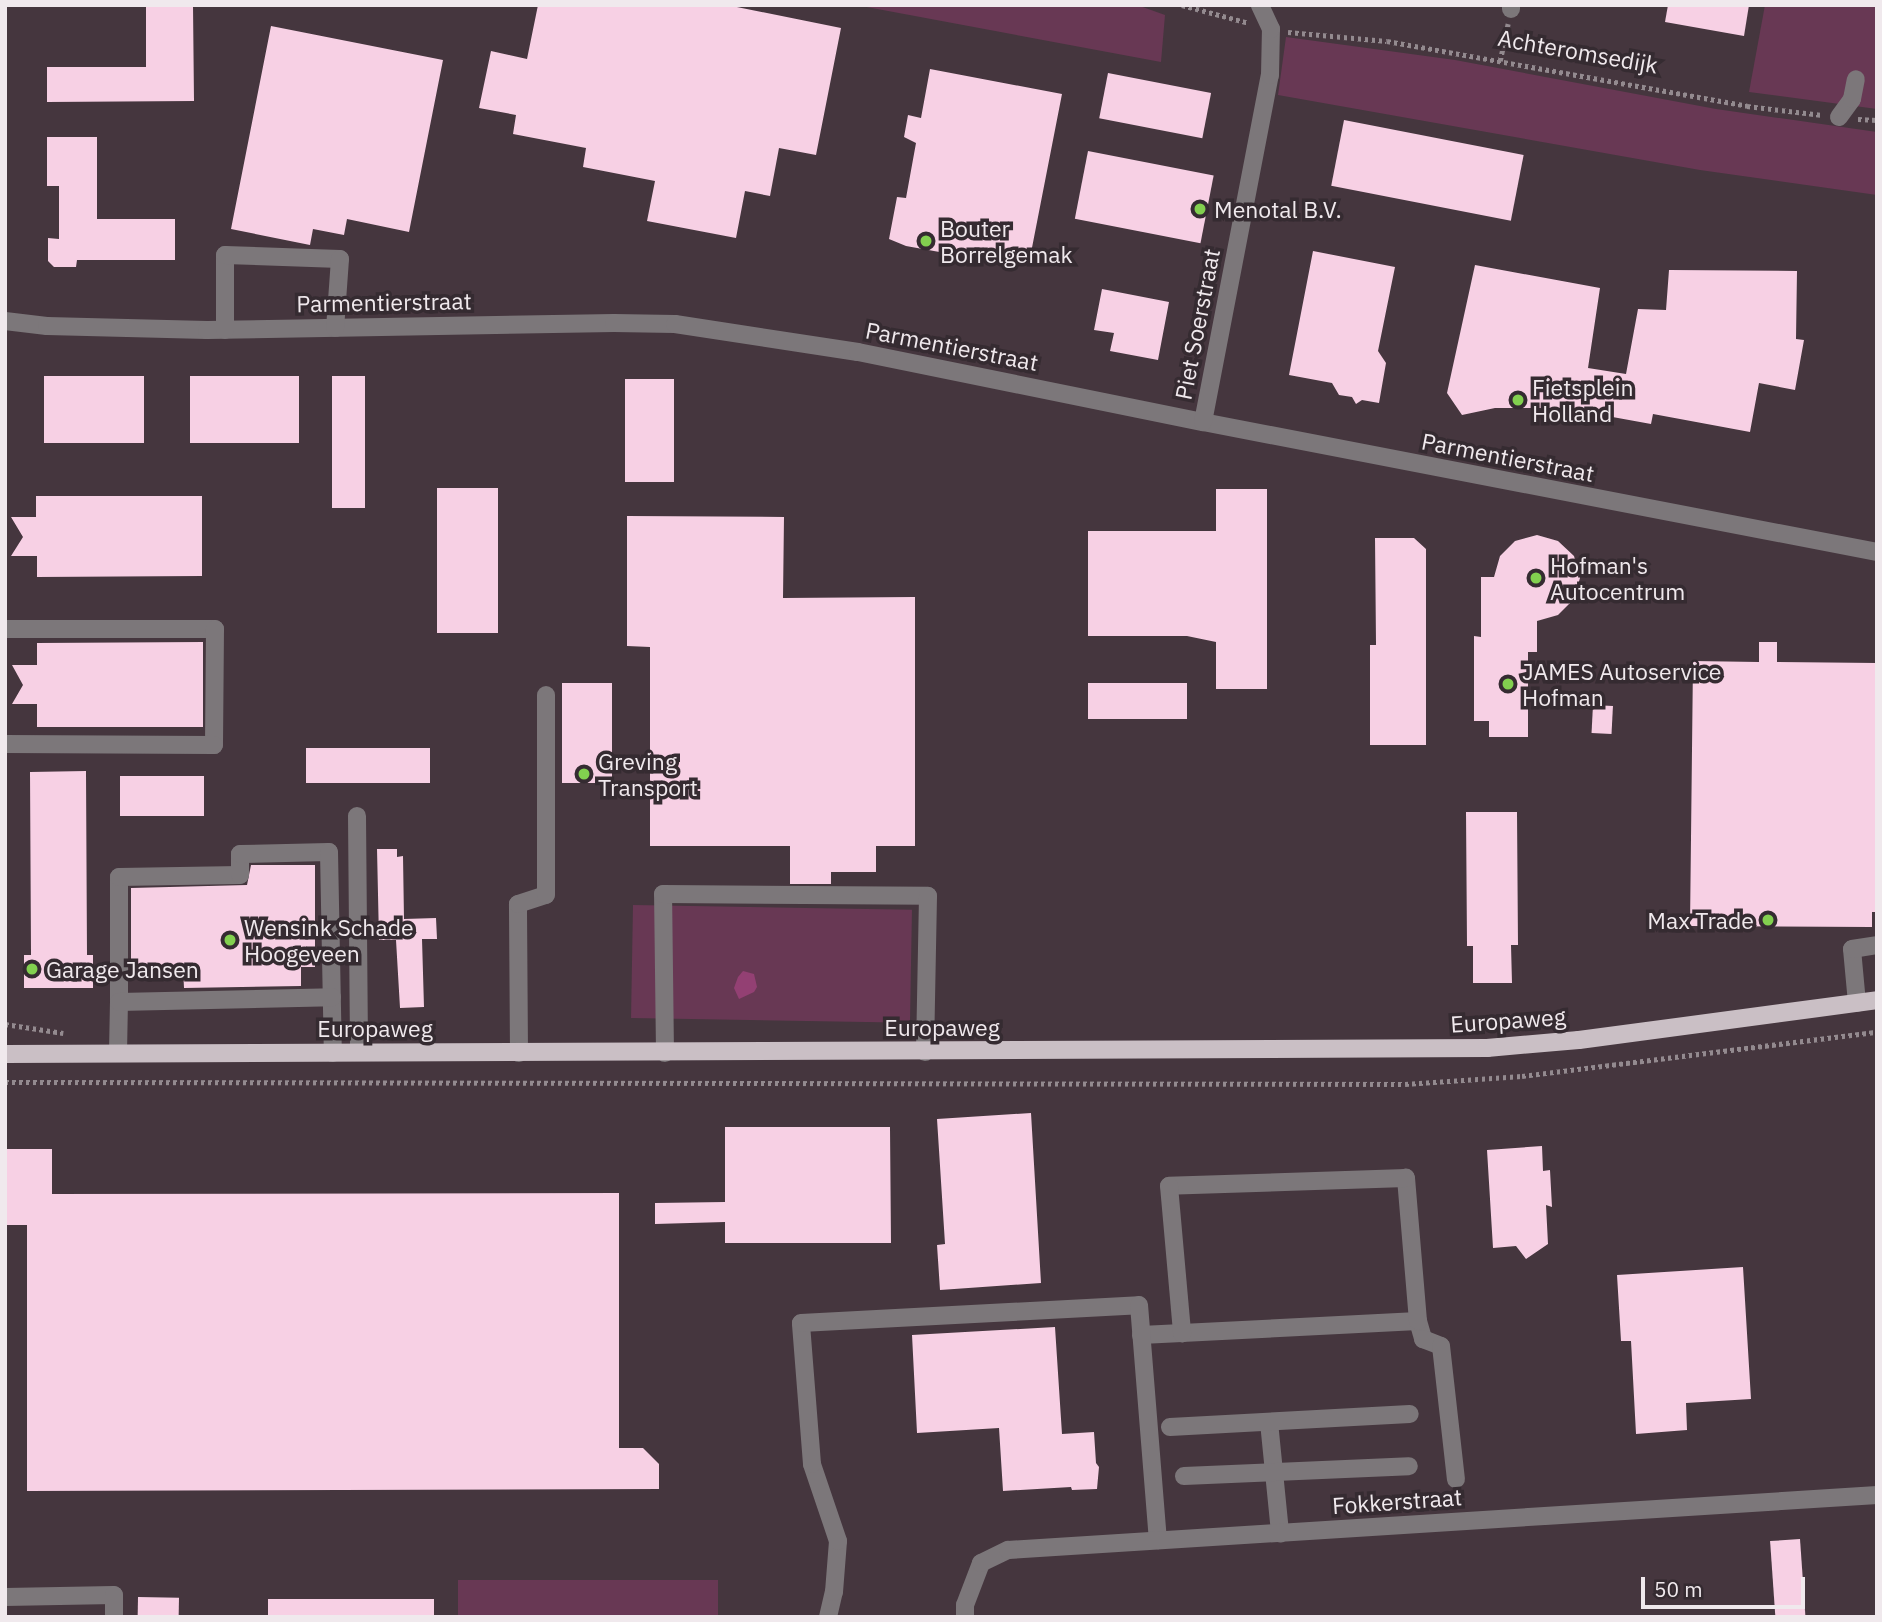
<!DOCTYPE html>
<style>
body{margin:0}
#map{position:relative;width:1882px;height:1622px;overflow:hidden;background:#352b31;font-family:"IBM Plex Sans",sans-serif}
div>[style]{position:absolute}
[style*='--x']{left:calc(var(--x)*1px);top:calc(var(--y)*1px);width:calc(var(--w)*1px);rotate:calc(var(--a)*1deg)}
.built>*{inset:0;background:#45363e;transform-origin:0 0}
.green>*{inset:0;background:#683854;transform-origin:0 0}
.water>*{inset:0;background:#934073}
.building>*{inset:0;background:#f7d0e4;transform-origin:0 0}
.path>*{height:4.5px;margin-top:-2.25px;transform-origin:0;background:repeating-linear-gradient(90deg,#938a8f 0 3.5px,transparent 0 7px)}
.minor>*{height:18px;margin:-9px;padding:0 9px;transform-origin:9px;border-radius:9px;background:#7c777a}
.major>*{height:18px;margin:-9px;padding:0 9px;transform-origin:9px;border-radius:9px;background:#cabfc5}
.dots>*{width:19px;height:19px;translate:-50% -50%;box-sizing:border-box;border:4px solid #352b31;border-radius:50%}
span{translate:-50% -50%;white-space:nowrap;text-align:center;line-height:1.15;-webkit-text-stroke:7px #352b31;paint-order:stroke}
.street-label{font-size:23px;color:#f0e9ed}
.poi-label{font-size:23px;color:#f0e9ed}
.left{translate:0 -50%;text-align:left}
.right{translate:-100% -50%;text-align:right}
.frame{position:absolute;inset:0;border:7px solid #f0e9ed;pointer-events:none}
.scale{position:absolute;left:1641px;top:1577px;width:164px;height:32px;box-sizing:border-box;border:4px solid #f0e9ed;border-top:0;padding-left:9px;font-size:21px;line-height:24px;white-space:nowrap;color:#f0e9ed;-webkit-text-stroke:5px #352b31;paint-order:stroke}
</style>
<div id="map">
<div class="built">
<i style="left:5px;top:5px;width:1872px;height:1612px"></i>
</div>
<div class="green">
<i style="clip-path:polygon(856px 5px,1137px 5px,1165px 15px,1161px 62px)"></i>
<i style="clip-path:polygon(1765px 5px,1877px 5px,1877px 109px,1749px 92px)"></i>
<i style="clip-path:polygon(1286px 37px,1455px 60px,1716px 109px,1877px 132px,1877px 195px,1700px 170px,1278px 95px)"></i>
<i style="left:633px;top:905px;width:279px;height:113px;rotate:1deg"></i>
<i style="left:458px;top:1580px;width:260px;height:37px"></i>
</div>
<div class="water">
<i style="clip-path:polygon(743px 971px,754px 974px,757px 987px,754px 992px,739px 999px,734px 988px,738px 977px)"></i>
</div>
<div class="building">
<i style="clip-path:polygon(146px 5px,193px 5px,194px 101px,47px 102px,47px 67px,146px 67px)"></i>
<i style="clip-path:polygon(538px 5px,727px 5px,841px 28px,816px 155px,779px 148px,770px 196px,745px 191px,736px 238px,647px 221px,655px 181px,583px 167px,586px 148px,513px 134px,516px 115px,479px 108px,491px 51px,527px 59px)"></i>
<i style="clip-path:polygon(1668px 5px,1749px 5px,1744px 36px,1665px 22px)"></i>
<i style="clip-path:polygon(271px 26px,443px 60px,409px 232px,347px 219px,344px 235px,313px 229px,310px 245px,231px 229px)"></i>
<i style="clip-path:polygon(930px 69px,1062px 94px,1030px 258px,1014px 255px,1012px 265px,906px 246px,889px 239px,897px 197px,906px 198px,916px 143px,904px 137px,908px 115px,921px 118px)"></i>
<i style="left:1108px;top:73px;width:105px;height:46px;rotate:11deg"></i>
<i style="left:1344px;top:120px;width:183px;height:67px;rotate:11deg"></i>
<i style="clip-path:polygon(47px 137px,97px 137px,97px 219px,175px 219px,175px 260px,77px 260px,76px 267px,54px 267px,48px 261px,48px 238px,59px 239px,59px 186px,47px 186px)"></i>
<i style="left:1088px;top:151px;width:128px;height:69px;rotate:11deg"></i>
<i style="clip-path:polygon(1313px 251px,1395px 267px,1378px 351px,1386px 363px,1379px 403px,1362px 400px,1356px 404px,1352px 397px,1339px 395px,1332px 383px,1289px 375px)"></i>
<i style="clip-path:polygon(1475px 265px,1600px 288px,1588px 368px,1626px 374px,1638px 309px,1666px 310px,1669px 270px,1797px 271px,1796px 339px,1804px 340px,1795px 390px,1759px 383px,1750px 432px,1653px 414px,1651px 424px,1563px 408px,1495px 408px,1462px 415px,1447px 393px)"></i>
<i style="clip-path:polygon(1102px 289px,1169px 302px,1158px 360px,1110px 351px,1114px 333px,1094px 330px)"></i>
<i style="left:44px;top:376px;width:100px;height:67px"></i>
<i style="left:190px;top:376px;width:109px;height:67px"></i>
<i style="left:332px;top:376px;width:33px;height:132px"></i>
<i style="left:625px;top:379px;width:49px;height:103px"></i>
<i style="left:437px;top:488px;width:61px;height:145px"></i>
<i style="clip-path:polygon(1216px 489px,1267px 489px,1267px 689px,1216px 689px,1216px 642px,1187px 636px,1088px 636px,1088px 531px,1216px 531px)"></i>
<i style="clip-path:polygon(36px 496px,202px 496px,202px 576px,37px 577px,37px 556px,11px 556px,23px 537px,11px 517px,36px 517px)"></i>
<i style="clip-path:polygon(627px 516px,784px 517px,783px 598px,915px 597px,915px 846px,876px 846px,876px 872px,831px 872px,831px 884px,790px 884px,790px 846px,650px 846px,650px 647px,627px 646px)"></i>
<i style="clip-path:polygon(1537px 535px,1558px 541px,1574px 556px,1580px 578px,1574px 599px,1558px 615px,1537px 621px,1537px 652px,1528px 652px,1528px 737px,1489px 737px,1489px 721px,1474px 721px,1474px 636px,1481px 637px,1481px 577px,1494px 577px,1500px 556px,1515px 541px)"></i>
<i style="clip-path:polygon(1375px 538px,1414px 538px,1426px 549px,1426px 745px,1370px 745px,1370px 645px,1376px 645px)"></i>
<i style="clip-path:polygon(203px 642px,203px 727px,37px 727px,37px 704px,12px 704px,23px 685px,12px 665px,37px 665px,37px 643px)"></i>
<i style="clip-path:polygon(1759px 642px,1777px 642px,1777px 662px,1877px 663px,1877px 912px,1872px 912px,1872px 927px,1690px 926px,1693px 661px,1759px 662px)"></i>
<i style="left:562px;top:683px;width:50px;height:100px"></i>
<i style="left:1187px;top:683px;width:36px;height:99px;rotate:90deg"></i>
<i style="left:1593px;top:705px;width:20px;height:28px;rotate:3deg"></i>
<i style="left:430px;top:748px;width:35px;height:124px;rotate:90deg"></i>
<i style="clip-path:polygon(86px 771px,87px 955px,93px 955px,93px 988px,24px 988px,24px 955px,31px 955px,30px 772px)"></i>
<i style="left:120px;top:776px;width:84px;height:40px"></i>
<i style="clip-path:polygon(1466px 812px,1517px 812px,1518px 945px,1511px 945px,1512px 983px,1473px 983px,1473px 946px,1467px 946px)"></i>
<i style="clip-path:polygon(377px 849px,397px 849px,397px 857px,403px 856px,404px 919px,436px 918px,437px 939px,422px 939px,424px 1007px,400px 1008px,396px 940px,379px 940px)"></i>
<i style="clip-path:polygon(251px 865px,315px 865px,315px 967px,301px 967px,301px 986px,184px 988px,183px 968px,131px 968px,131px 888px,247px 885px)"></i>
<i style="clip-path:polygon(1031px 1113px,1041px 1283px,940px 1290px,937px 1245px,945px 1244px,937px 1119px)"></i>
<i style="clip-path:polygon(725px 1127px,890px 1127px,891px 1243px,725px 1243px,725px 1222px,655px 1224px,655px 1203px,725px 1202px)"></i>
<i style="clip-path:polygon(1542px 1146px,1543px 1171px,1550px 1170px,1552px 1207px,1546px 1205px,1548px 1244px,1526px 1259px,1516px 1246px,1493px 1248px,1487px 1150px)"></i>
<i style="clip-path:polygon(5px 1149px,52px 1149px,52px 1194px,619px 1193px,619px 1448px,643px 1448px,659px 1464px,659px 1489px,27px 1491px,27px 1225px,5px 1225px)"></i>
<i style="clip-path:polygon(1743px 1267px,1751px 1399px,1686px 1403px,1687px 1430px,1636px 1434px,1631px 1341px,1621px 1341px,1617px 1275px)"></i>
<i style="clip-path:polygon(1055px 1327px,1062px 1434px,1094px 1432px,1096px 1463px,1099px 1467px,1097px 1489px,1072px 1490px,1071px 1487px,1003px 1491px,999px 1428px,917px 1433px,912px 1335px)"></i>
<i style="left:1800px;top:1539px;width:78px;height:30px;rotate:86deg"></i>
<i style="left:138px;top:1597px;width:41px;height:18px;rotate:1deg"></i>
<i style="left:434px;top:1599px;width:18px;height:166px;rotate:90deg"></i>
</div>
<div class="path">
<i style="--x:1182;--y:5;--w:69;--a:15"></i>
<i style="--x:1288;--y:32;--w:99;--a:5.2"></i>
<i style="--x:1387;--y:41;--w:366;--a:10.2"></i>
<i style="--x:1747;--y:106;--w:76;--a:6.8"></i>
<i style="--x:1500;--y:61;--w:38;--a:-78"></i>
<i style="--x:1858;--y:119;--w:19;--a:3"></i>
<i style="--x:5;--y:1024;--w:59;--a:8.8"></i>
<i style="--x:5;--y:1082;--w:1400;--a:0.08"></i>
<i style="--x:1405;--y:1084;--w:117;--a:-3.9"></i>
<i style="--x:1522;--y:1076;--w:358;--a:-7.1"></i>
</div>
<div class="minor">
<i style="--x:1511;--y:9;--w:4;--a:-90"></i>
<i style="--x:1839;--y:117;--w:22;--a:-54"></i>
<i style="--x:1852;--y:99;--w:20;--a:-79"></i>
<i style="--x:5;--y:321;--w:42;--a:6.8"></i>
<i style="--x:47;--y:326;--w:160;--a:1.4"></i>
<i style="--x:207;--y:330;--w:407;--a:-1"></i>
<i style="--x:614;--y:323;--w:61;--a:0.9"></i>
<i style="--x:675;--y:324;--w:185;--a:8.7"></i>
<i style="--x:858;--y:352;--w:352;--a:11.5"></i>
<i style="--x:1203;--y:422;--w:686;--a:10.92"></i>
<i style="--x:225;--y:330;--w:75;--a:-90"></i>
<i style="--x:225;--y:255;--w:115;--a:2"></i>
<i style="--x:340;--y:259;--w:69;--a:94.1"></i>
<i style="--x:1203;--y:422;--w:353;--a:-79.1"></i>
<i style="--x:1270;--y:75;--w:46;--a:-88.8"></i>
<i style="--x:1271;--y:29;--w:26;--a:-115"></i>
<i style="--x:5;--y:629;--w:210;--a:0"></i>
<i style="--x:215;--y:629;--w:116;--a:90.5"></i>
<i style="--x:214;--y:745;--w:209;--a:-179.7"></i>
<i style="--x:357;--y:816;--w:236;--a:89.5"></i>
<i style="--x:119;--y:1002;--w:125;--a:-90"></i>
<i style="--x:119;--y:877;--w:121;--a:-0.9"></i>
<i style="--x:240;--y:875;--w:21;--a:-90"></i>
<i style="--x:240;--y:854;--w:89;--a:-1.3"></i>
<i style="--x:329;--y:852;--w:201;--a:88.9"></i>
<i style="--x:1857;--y:1003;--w:54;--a:-95.3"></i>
<i style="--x:1852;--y:949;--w:25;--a:-9"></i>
<i style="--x:118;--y:1053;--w:51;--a:-88.9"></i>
<i style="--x:119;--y:1002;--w:213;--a:-1.3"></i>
<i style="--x:519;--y:1053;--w:149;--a:-90.4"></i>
<i style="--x:518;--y:904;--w:29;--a:-18"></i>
<i style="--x:546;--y:895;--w:200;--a:-90"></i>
<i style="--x:665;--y:1053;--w:159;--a:-90.7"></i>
<i style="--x:663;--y:894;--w:265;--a:0.4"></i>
<i style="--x:928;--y:896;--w:156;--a:91.1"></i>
<i style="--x:1418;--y:1321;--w:19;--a:74"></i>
<i style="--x:1423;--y:1339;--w:19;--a:21"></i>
<i style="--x:1441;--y:1346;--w:134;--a:83.6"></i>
<i style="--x:1141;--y:1335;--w:41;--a:-2.8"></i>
<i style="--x:1182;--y:1333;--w:236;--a:-2.9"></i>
<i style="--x:1418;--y:1321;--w:144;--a:-94.8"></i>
<i style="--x:1406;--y:1178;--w:237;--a:178.1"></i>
<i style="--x:1169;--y:1186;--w:148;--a:84.9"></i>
<i style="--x:1269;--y:1422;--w:112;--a:84.3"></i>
<i style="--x:1170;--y:1427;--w:240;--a:-3.1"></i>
<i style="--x:1184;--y:1476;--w:225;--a:-2.5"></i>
<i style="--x:5;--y:1597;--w:109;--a:-1.1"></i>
<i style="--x:114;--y:1595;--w:22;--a:90"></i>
<i style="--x:828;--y:1617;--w:26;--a:-77"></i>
<i style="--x:834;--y:1592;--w:51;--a:-85.5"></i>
<i style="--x:838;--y:1541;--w:81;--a:-108.7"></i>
<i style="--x:812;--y:1464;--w:141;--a:-94.5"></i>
<i style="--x:801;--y:1323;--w:338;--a:-3"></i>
<i style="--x:1139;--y:1305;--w:236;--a:85.4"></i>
<i style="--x:965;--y:1617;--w:12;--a:-90"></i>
<i style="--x:965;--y:1605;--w:45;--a:-69.1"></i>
<i style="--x:981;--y:1563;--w:30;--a:-26"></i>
<i style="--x:1008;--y:1550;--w:871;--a:-3.62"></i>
</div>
<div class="major">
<i style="--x:5;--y:1054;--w:1482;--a:-0.23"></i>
<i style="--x:1487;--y:1048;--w:92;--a:-5"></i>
<i style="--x:1579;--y:1040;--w:301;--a:-7.6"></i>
</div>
<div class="dots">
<i style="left:1200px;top:209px;background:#82d04f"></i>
<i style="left:926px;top:241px;background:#82d04f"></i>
<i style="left:1518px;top:400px;background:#82d04f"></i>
<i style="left:1536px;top:578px;background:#82d04f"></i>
<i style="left:1508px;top:684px;background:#82d04f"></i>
<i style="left:584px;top:774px;background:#82d04f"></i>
<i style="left:1768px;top:920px;background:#82d04f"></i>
<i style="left:230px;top:940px;background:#82d04f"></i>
<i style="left:32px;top:969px;background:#82d04f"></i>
</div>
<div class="street-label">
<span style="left:1578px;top:51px;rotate:10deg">Achteromsedijk</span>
<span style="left:384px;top:302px;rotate:-1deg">Parmentierstraat</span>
<span style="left:1197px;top:324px;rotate:-79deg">Piet Soerstraat</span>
<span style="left:952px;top:346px;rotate:11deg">Parmentierstraat</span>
<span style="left:1508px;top:457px;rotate:11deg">Parmentierstraat</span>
<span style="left:1508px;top:1020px;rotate:-4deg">Europaweg</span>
<span style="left:942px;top:1027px">Europaweg</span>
<span style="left:375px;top:1028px">Europaweg</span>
<span style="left:1397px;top:1501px;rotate:-4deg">Fokkerstraat</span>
</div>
<div class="poi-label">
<span class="left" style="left:1214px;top:209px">Menotal B.V.</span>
<span class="left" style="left:940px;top:241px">Bouter<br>Borrelgemak</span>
<span class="left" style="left:1532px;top:400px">Fietsplein<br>Holland</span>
<span class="left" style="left:1550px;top:578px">Hofman's<br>Autocentrum</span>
<span class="left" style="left:1522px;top:684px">JAMES Autoservice<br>Hofman</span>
<span class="left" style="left:598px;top:774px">Greving<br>Transport</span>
<span class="right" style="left:1754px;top:920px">Max Trade</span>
<span class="left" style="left:244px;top:940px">Wensink Schade<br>Hoogeveen</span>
<span class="left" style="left:46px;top:969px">Garage Jansen</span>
</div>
<div class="frame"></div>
<div class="scale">50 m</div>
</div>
